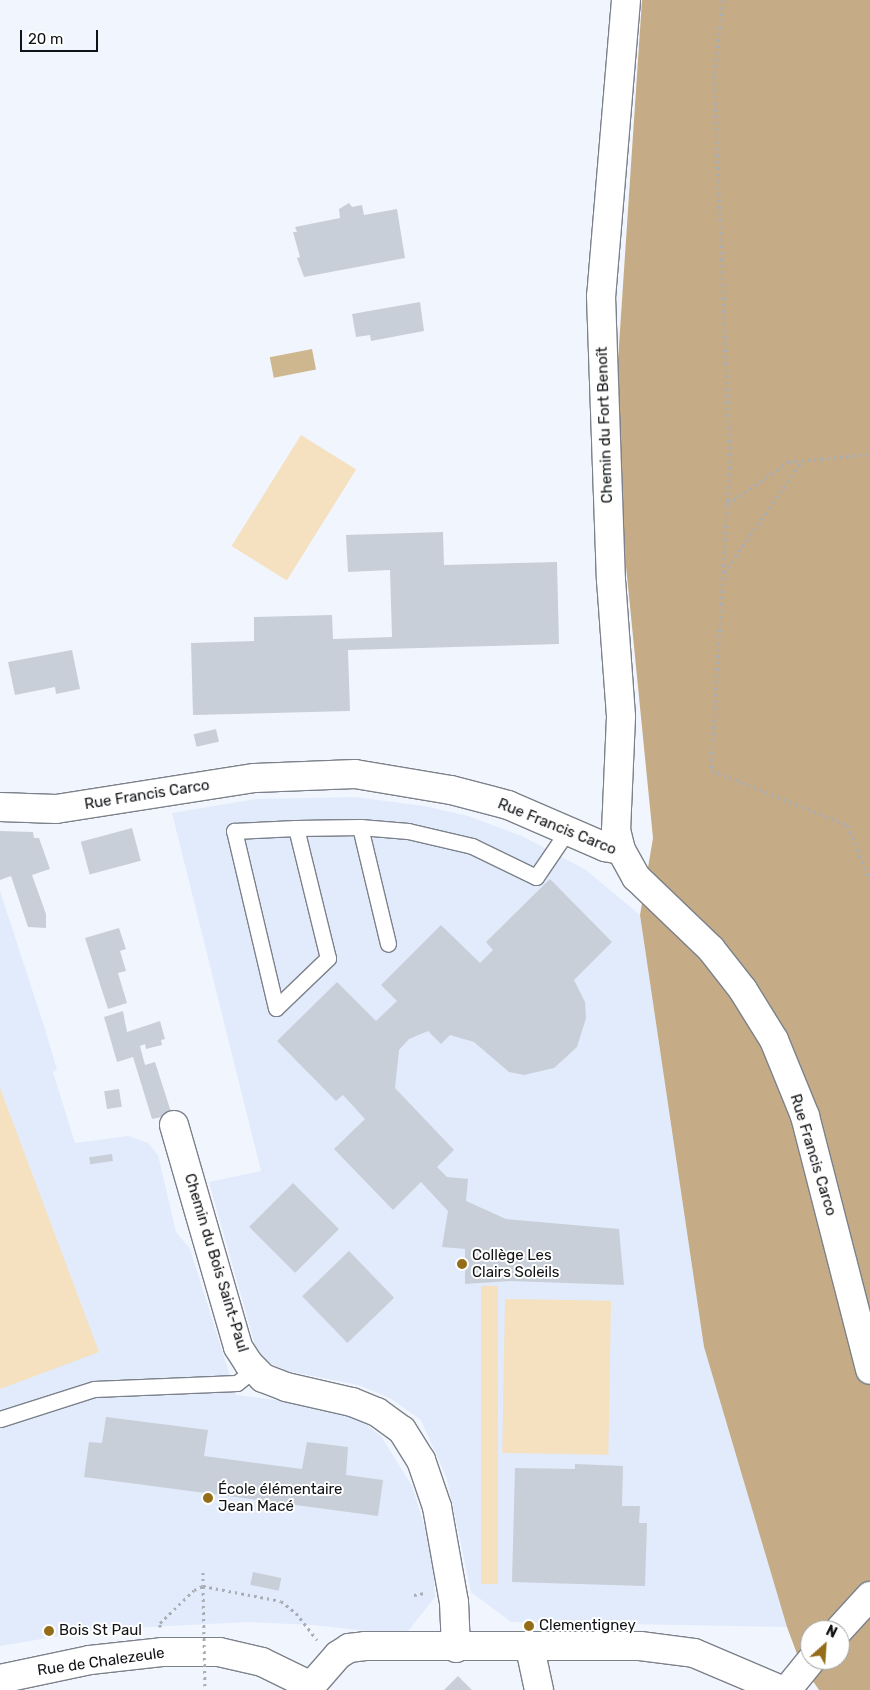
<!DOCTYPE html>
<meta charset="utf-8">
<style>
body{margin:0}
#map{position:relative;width:870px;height:1690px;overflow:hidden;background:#f1f6fe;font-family:Rubik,sans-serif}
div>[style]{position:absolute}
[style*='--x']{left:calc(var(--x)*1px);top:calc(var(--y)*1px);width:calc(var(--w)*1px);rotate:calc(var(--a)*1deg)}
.built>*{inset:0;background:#e1ebfb}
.green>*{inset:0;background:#f5e0bf;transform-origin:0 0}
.forest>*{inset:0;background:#c5ac86}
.water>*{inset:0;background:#ceb68f;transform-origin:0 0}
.building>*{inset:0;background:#c9cfd8;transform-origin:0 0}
.path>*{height:3px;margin-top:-1.5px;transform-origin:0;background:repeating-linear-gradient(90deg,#a9adb4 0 2.5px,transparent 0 6.5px)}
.roads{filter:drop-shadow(1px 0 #7c818a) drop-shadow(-1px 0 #7c818a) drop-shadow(0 1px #7c818a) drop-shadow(0 -1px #7c818a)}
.service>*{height:15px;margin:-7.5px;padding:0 7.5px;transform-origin:7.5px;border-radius:7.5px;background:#fff}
.minor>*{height:28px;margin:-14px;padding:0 14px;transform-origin:14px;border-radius:14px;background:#fff}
.tertiary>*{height:28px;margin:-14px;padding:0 14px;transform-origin:14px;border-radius:14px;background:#fff}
.path-bridge>*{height:3px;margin-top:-1.5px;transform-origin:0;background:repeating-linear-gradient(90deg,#a9adb4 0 2.5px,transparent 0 6.5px)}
.dots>*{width:14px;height:14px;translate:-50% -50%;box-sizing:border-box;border:2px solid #fff;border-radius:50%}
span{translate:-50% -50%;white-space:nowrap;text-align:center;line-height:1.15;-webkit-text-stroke:4px #fff;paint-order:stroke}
.street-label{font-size:15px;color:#101215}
.poi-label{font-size:15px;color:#101215}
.left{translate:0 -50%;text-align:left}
.north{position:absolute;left:800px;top:1620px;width:50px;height:50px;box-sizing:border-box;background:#fff;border:1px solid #9fa0a1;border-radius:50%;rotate:26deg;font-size:14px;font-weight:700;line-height:20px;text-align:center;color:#101215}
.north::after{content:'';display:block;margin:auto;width:18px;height:22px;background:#956c17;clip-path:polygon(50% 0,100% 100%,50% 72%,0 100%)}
.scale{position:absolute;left:20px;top:30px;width:78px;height:22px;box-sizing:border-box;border:2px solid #101215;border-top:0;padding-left:6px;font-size:15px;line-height:18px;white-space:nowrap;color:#101215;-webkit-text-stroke:4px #fff;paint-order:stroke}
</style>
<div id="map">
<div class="built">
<i style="clip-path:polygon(355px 797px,424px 806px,468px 816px,522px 836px,586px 870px,640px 915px,704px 1347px,787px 1627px,511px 1622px,471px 1592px,447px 1479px,421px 1420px,390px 1398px,358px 1385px,283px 1370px,262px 1358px,255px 1345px,209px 1182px,261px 1171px,172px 813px,256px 799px)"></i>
<i style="clip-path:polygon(0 891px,45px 1029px,57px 1070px,53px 1072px,75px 1143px,128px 1136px,148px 1143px,158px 1155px,176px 1232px,190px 1249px,236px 1395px,317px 1405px,355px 1416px,381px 1436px,412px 1486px,432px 1551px,435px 1597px,405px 1635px,313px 1625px,246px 1622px,95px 1630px,0 1646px)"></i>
</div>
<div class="green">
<i style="left:301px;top:435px;width:65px;height:131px;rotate:32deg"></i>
<i style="clip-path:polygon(0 1088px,99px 1352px,0 1389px)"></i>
<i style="left:481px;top:1286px;width:17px;height:298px"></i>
<i style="left:505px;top:1299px;width:106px;height:154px;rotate:1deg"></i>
</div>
<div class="forest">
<i style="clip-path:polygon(evenodd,642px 0,870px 0,870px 1690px,819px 1690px,800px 1662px,787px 1627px,704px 1347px,640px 915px,653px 838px,613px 435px,642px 0,810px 1630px,840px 1630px,840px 1660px,810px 1660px,810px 1630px)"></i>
</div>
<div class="water">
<i style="left:312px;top:349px;width:21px;height:43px;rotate:79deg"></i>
</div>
<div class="building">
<i style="clip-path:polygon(349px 203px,352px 207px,362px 205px,364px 215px,397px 209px,405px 258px,304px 277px,297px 258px,300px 257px,293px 232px,297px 232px,295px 227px,340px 218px,339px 209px)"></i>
<i style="clip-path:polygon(420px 302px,424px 331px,371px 341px,370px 335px,356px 337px,352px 314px)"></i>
<i style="clip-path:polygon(443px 532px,444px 565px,557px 562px,559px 644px,348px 650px,350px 711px,193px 715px,191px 643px,254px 641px,254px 617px,332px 615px,333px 639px,392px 637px,390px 570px,348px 572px,346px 535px)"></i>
<i style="clip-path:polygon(72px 650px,80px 689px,56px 694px,55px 687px,15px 695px,8px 662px)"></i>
<i style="left:216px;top:729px;width:13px;height:23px;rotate:77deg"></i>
<i style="left:132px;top:828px;width:34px;height:53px;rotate:75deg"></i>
<i style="clip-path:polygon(0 831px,33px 832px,34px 838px,39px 838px,50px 869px,32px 875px,46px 914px,46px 928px,28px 927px,11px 876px,0 880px)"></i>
<i style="clip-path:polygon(550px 879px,612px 942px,574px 980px,585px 1002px,586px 1018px,577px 1047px,554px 1068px,524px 1075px,509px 1072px,474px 1042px,450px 1035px,441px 1044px,428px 1031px,409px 1039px,399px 1050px,395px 1088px,454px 1150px,437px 1167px,447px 1177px,468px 1179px,466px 1201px,506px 1219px,619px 1229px,624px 1285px,511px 1281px,465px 1284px,465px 1249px,442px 1247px,448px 1211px,421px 1182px,393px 1210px,334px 1149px,365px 1119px,343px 1095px,336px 1101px,277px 1041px,337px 982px,376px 1021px,397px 1001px,381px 985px,441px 925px,480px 963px,493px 950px,486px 942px)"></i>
<i style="clip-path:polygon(119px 928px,126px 949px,120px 951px,126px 971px,118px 973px,127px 1003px,108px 1009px,85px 938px)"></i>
<i style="clip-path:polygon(123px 1011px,127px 1032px,160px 1021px,165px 1039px,161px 1040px,162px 1045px,146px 1049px,145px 1044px,140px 1046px,145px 1065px,155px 1062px,172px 1115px,152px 1119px,133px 1057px,117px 1062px,104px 1017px)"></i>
<i style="left:119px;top:1089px;width:18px;height:15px;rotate:81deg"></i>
<i style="left:112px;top:1154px;width:7px;height:23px;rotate:82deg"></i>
<i style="left:293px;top:1183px;width:65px;height:62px;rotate:45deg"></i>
<i style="left:349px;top:1251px;width:65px;height:65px;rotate:46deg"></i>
<i style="clip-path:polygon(106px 1417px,208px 1430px,204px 1456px,302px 1469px,307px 1442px,348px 1447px,346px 1475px,383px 1480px,378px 1516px,84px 1477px,89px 1442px,102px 1443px)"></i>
<i style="clip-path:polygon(575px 1464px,623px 1466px,622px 1506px,640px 1506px,639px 1523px,647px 1523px,645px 1586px,512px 1582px,515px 1468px,575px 1469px)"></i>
<i style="left:253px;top:1572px;width:29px;height:13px;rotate:12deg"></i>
<i style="clip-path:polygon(458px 1676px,472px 1690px,444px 1690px)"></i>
</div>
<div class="path">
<i style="--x:723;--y:0;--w:77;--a:96.8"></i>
<i style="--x:714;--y:76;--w:384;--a:87.6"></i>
<i style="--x:730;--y:460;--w:311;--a:93.5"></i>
<i style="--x:711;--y:770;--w:147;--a:22"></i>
<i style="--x:847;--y:825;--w:60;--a:67.3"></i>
<i style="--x:728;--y:504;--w:73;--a:-35"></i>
<i style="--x:788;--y:462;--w:82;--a:-5.6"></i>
<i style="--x:724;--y:573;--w:136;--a:-55.1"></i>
<i style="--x:203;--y:1572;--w:14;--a:90"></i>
<i style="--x:203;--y:1586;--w:79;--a:10.9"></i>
<i style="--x:281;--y:1601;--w:19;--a:39"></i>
<i style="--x:296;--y:1613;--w:34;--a:52"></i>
<i style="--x:414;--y:1595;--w:11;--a:-10"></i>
<i style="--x:160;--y:1627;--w:4;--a:-90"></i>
<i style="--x:160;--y:1623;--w:47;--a:-44.1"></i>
<i style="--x:194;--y:1590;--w:10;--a:-24"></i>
</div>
<div class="roads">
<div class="service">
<i style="--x:360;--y:827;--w:48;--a:4.8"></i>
<i style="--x:408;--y:831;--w:66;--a:13.2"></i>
<i style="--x:472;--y:846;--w:71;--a:25.8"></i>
<i style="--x:536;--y:877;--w:57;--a:-55.8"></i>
<i style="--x:296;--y:828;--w:134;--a:76.2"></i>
<i style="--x:328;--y:958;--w:72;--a:136.1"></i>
<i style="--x:276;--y:1008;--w:182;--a:-103.3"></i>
<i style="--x:234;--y:831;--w:62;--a:-2.8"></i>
<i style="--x:296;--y:828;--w:64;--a:-0.9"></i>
<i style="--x:360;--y:827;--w:120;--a:76.5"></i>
<i style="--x:0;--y:1419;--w:99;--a:-17.7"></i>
<i style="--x:94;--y:1389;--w:143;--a:-2.4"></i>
<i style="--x:237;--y:1383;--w:22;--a:-39"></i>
</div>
<div class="minor">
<i style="--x:0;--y:807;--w:56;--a:2"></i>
<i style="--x:56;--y:809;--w:201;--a:-8.9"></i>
<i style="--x:255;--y:778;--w:100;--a:-2.3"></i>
<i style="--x:355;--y:774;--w:97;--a:9.5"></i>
<i style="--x:451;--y:790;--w:59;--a:14.7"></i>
<i style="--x:508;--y:805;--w:106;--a:23.4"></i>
<i style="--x:605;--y:847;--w:16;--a:11"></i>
<i style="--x:174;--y:1125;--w:231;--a:73.9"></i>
<i style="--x:238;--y:1347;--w:20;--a:57"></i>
<i style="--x:249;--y:1364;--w:20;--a:45"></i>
<i style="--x:263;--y:1378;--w:25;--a:21"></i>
<i style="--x:286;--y:1387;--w:68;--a:12.8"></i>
<i style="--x:352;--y:1402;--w:27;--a:22"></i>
<i style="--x:377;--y:1412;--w:31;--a:36"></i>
<i style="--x:402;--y:1430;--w:36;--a:58"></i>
<i style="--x:421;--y:1460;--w:50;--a:71.2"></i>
<i style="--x:437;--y:1507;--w:97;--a:79.9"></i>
<i style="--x:454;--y:1602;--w:46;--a:87.5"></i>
<i style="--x:530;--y:1648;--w:43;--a:77.9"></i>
</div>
<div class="tertiary">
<i style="--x:626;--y:0;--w:297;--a:94.8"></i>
<i style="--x:601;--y:296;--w:284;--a:88"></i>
<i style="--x:611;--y:580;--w:137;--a:85.8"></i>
<i style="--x:621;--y:717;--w:113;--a:92.5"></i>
<i style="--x:616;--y:830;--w:21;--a:76"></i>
<i style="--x:621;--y:850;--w:31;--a:61"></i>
<i style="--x:636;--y:877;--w:104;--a:43.8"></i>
<i style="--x:711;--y:949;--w:52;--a:52"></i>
<i style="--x:743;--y:990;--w:59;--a:58.2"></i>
<i style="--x:774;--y:1040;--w:82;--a:67.8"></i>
<i style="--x:805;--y:1116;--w:262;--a:75.6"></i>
<i style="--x:839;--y:1630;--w:46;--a:-47.6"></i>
<i style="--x:0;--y:1679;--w:92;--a:-11.9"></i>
<i style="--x:90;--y:1660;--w:72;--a:-6.3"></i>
<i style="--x:162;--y:1652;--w:57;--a:0"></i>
<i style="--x:219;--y:1652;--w:44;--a:13.1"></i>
<i style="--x:262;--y:1662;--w:55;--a:26.1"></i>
<i style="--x:311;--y:1686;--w:41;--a:-48.9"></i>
<i style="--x:338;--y:1655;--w:13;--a:-32"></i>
<i style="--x:349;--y:1648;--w:16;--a:-7"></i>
<i style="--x:365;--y:1646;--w:275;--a:0"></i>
<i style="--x:640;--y:1646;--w:54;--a:7.4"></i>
<i style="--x:694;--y:1653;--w:95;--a:23"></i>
<i style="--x:787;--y:1690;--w:38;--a:-51"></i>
</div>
</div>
<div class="path-bridge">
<i style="--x:203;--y:1586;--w:104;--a:88.9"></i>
</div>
<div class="dots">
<i style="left:462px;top:1264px;background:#956c17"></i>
<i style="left:208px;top:1498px;background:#956c17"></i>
<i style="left:529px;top:1626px;background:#956c17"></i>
<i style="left:49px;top:1631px;background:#956c17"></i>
</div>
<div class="street-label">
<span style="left:605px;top:425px;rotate:-92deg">Chemin du Fort Benoît</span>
<span style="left:147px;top:795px;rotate:-9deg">Rue Francis Carco</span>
<span style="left:557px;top:827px;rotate:22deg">Rue Francis Carco</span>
<span style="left:813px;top:1155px;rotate:73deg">Rue Francis Carco</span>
<span style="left:216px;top:1263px;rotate:73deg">Chemin du Bois Saint-Paul</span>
<span style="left:101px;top:1662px;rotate:-8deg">Rue de Chalezeule</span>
</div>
<div class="poi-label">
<span class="left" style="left:472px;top:1264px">Collège Les<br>Clairs Soleils</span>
<span class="left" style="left:218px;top:1498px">École élémentaire<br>Jean Macé</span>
<span class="left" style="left:539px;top:1626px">Clementigney</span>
<span class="left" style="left:59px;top:1631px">Bois St Paul</span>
</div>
<div class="north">N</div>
<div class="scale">20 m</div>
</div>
